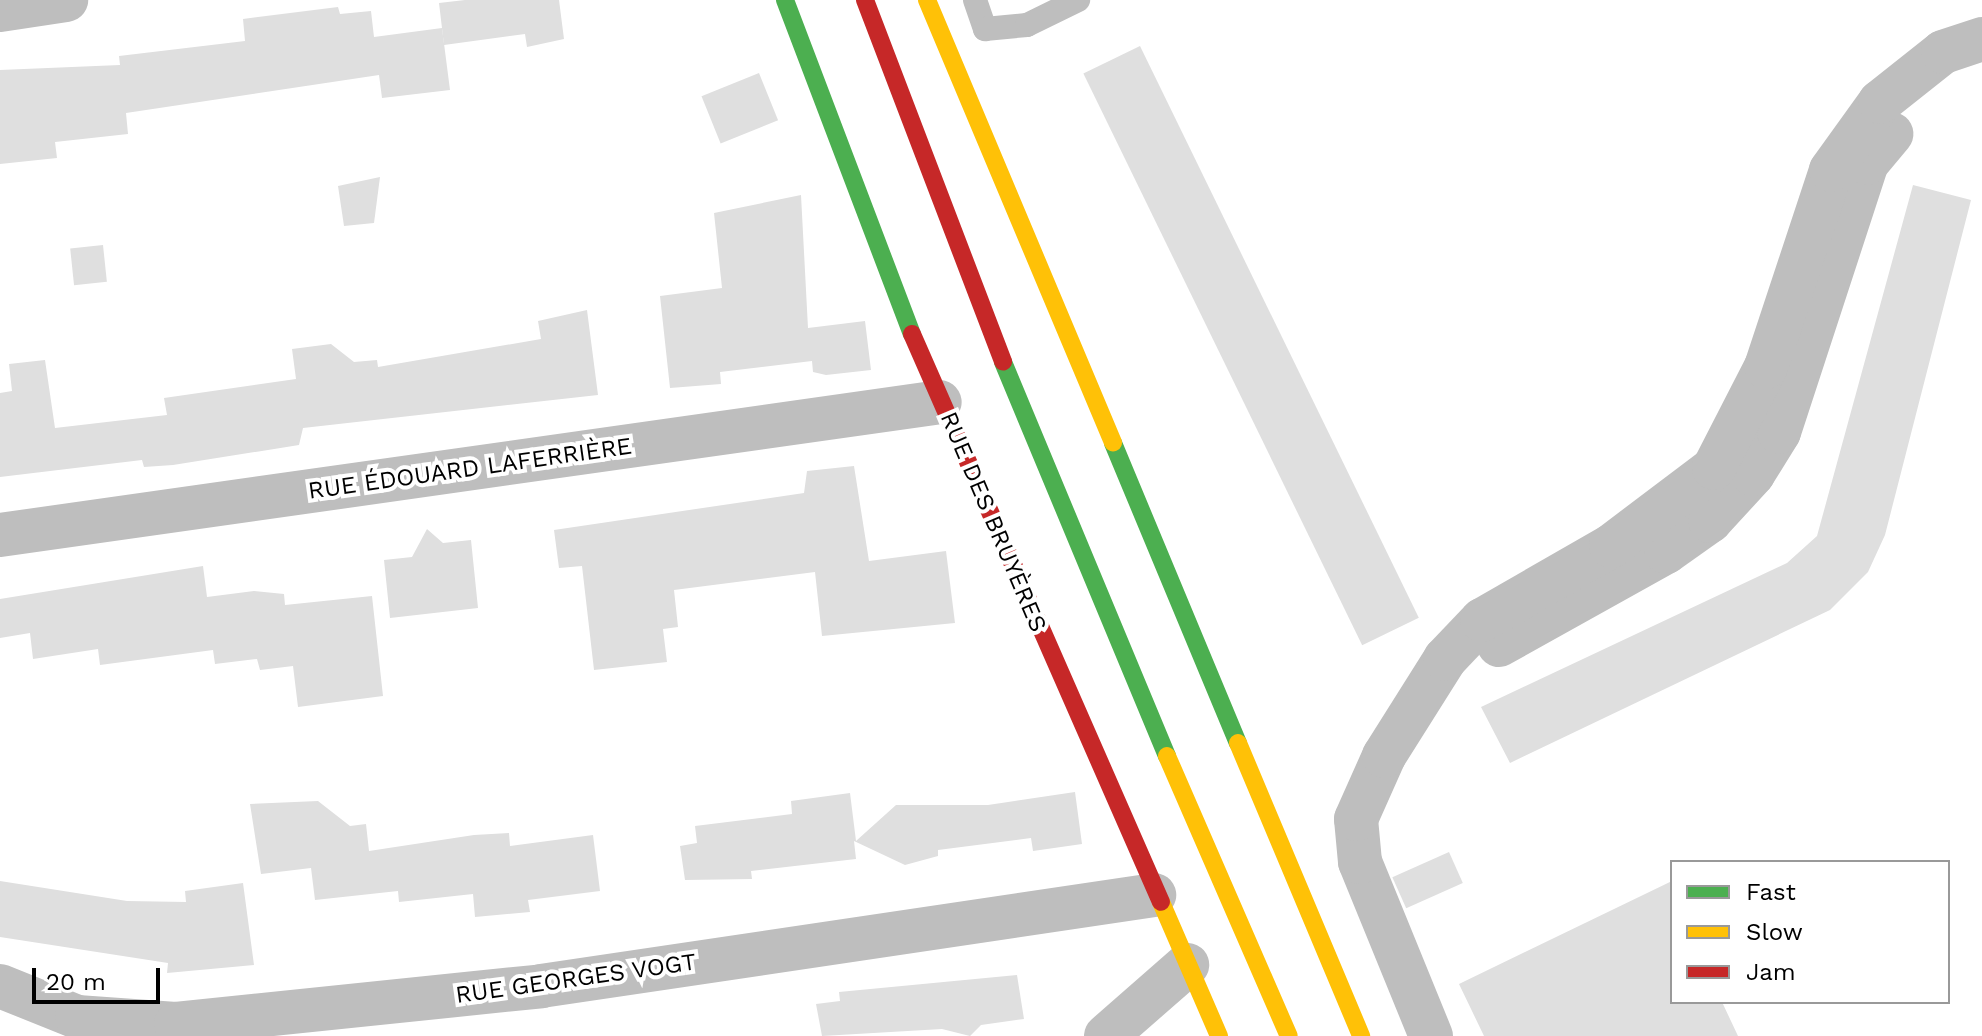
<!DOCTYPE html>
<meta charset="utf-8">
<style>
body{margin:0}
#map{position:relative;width:1982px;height:1036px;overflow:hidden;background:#fff;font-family:"Work Sans",sans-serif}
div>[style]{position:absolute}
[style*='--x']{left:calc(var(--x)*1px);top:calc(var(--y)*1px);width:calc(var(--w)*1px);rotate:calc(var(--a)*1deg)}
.building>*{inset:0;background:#dfdfdf;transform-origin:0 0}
.lane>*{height:24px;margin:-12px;padding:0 12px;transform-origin:12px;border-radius:12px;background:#bebebe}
.street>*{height:44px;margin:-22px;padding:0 22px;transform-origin:22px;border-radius:22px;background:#bebebe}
.fast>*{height:18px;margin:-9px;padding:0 9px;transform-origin:9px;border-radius:9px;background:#4caf50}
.slow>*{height:18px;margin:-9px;padding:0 9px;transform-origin:9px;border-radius:9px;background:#ffc107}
.jam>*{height:18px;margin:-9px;padding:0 9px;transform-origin:9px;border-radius:9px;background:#c62828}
span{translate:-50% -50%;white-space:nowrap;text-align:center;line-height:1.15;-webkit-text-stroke:8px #fff;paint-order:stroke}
.street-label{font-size:24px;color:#000}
.legend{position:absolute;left:1670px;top:860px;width:280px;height:144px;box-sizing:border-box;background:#fff;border:2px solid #999;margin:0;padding:10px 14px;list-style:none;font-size:24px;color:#000}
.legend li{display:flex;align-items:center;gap:16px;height:40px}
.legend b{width:40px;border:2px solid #999}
.scale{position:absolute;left:32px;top:968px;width:128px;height:36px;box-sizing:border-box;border:4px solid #000;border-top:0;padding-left:10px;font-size:24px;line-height:28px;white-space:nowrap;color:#000;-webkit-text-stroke:6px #fff;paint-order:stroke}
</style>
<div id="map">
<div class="building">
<i style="clip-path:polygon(465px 0,559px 0,564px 39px,527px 47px,525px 34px,444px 45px,439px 3px)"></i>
<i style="clip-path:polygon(338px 7px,340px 14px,371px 11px,374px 37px,442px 28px,450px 90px,382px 98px,379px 75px,126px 113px,128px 134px,55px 142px,57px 158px,0 164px,0 70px,120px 65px,119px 56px,245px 41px,243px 19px)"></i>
<i style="left:1140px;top:46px;width:636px;height:63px;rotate:64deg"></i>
<i style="left:759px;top:73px;width:51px;height:62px;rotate:68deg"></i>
<i style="clip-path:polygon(380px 177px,374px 223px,344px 226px,338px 186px)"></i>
<i style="clip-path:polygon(1913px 185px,1971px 200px,1885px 535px,1868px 572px,1830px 610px,1510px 763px,1481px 707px,1787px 563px,1817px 536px)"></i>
<i style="clip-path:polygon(801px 195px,808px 328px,865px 321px,871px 370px,826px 375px,813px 372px,812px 361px,720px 372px,721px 384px,670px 388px,660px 296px,722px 288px,714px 213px)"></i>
<i style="left:103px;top:245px;width:37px;height:33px;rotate:84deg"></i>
<i style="clip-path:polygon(587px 310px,598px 395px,303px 428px,299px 445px,173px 465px,144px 467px,142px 460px,0 477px,0 393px,12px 391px,9px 364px,45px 360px,55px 428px,167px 415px,164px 398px,296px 379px,292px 349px,331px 344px,354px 362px,377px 360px,378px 367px,541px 339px,538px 321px)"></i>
<i style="clip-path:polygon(854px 466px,869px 561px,946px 551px,955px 623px,822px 636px,815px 572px,674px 590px,678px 627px,663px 629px,667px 662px,594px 670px,582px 566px,559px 568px,554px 530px,804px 493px,807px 471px)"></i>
<i style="clip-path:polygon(427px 529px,443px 543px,471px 540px,478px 608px,390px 618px,384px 560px,412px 557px)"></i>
<i style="clip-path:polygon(203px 566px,207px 597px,254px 591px,284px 594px,285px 605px,372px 596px,383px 696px,298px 707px,293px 666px,260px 670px,257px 659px,215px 664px,213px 650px,100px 665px,98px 649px,33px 659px,30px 633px,0 638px,0 599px)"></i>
<i style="clip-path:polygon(1075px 792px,1082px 844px,1033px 851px,1031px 838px,938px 850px,938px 856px,905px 865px,854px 841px,856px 859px,751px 871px,752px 879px,685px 880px,680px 846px,697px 843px,695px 826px,792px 814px,791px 801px,850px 793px,856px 841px,896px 805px,988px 805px)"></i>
<i style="clip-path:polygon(318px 801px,350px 826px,366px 824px,369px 851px,474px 835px,509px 833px,510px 846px,593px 835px,600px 891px,528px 900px,530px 912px,475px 917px,473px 894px,399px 902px,398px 891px,315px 900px,311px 868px,261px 874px,250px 804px)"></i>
<i style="left:1449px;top:852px;width:34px;height:62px;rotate:66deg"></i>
<i style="clip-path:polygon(0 881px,127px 901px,186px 902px,185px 891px,243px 883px,254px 965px,167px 973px,168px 963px,0 937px)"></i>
<i style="clip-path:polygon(1672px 881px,1672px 1002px,1722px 1002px,1738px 1036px,1484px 1036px,1459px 984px)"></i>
<i style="clip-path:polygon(1017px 975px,1024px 1019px,981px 1025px,970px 1036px,942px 1029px,822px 1036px,816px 1004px,840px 1001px,839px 992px)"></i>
</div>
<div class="lane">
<i style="--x:975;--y:0;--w:31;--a:71"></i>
<i style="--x:985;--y:29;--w:42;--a:-5.4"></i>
<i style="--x:1027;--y:25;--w:57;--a:-26.1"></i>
</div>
<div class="street">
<i style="--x:0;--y:10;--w:67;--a:-8.6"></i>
<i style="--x:0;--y:535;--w:949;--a:-8.05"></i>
<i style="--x:1499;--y:645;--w:191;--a:-29.1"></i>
<i style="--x:1666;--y:552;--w:54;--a:-35.2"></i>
<i style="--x:1710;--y:521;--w:64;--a:-47.5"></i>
<i style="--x:1753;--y:474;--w:49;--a:-58.2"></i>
<i style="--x:1779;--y:432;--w:283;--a:-71.9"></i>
<i style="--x:1867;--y:163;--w:38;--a:-50"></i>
<i style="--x:0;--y:986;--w:83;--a:21.9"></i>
<i style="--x:77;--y:1017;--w:99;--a:4"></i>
<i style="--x:176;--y:1024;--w:367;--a:-5.9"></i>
<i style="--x:541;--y:986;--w:620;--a:-8.44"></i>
<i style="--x:1106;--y:1036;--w:108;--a:-41.2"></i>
<i style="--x:1431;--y:1036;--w:188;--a:-112.2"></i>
<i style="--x:1360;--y:862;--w:43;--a:-95.3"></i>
<i style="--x:1356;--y:819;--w:69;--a:-66"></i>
<i style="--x:1384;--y:756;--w:115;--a:-57.8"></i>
<i style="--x:1445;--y:659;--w:54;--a:-46.5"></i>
<i style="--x:1482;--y:620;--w:149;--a:-29.8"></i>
<i style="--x:1611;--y:546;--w:129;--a:-37.1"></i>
<i style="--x:1714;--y:468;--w:114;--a:-62.8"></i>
<i style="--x:1766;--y:367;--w:207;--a:-71.7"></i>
<i style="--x:1831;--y:170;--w:84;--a:-54.2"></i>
<i style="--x:1880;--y:102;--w:80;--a:-38.4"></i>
<i style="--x:1943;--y:52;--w:41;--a:-18.4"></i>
</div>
<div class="fast">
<i style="--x:785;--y:0;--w:357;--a:69.2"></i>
<i style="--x:1003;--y:362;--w:427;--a:67.4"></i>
<i style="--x:1113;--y:443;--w:325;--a:67.4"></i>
</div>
<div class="slow">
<i style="--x:927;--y:0;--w:480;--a:67.2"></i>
<i style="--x:1238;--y:743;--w:318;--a:67.2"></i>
<i style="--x:1167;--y:756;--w:305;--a:66.5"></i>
<i style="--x:1161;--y:902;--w:146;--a:66.6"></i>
</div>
<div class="jam">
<i style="--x:865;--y:0;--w:387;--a:69.1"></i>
<i style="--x:912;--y:334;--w:620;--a:66.33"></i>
</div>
<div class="street-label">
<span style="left:470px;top:469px;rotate:-8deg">RUE ÉDOUARD LAFERRIÈRE</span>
<span style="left:993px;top:522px;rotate:67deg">RUE DES BRUYÈRES</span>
<span style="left:576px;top:979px;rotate:-8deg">RUE GEORGES VOGT</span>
</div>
<ul class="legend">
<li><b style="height:10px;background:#4caf50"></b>Fast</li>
<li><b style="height:10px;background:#ffc107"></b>Slow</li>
<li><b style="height:10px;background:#c62828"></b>Jam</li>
</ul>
<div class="scale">20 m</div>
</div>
